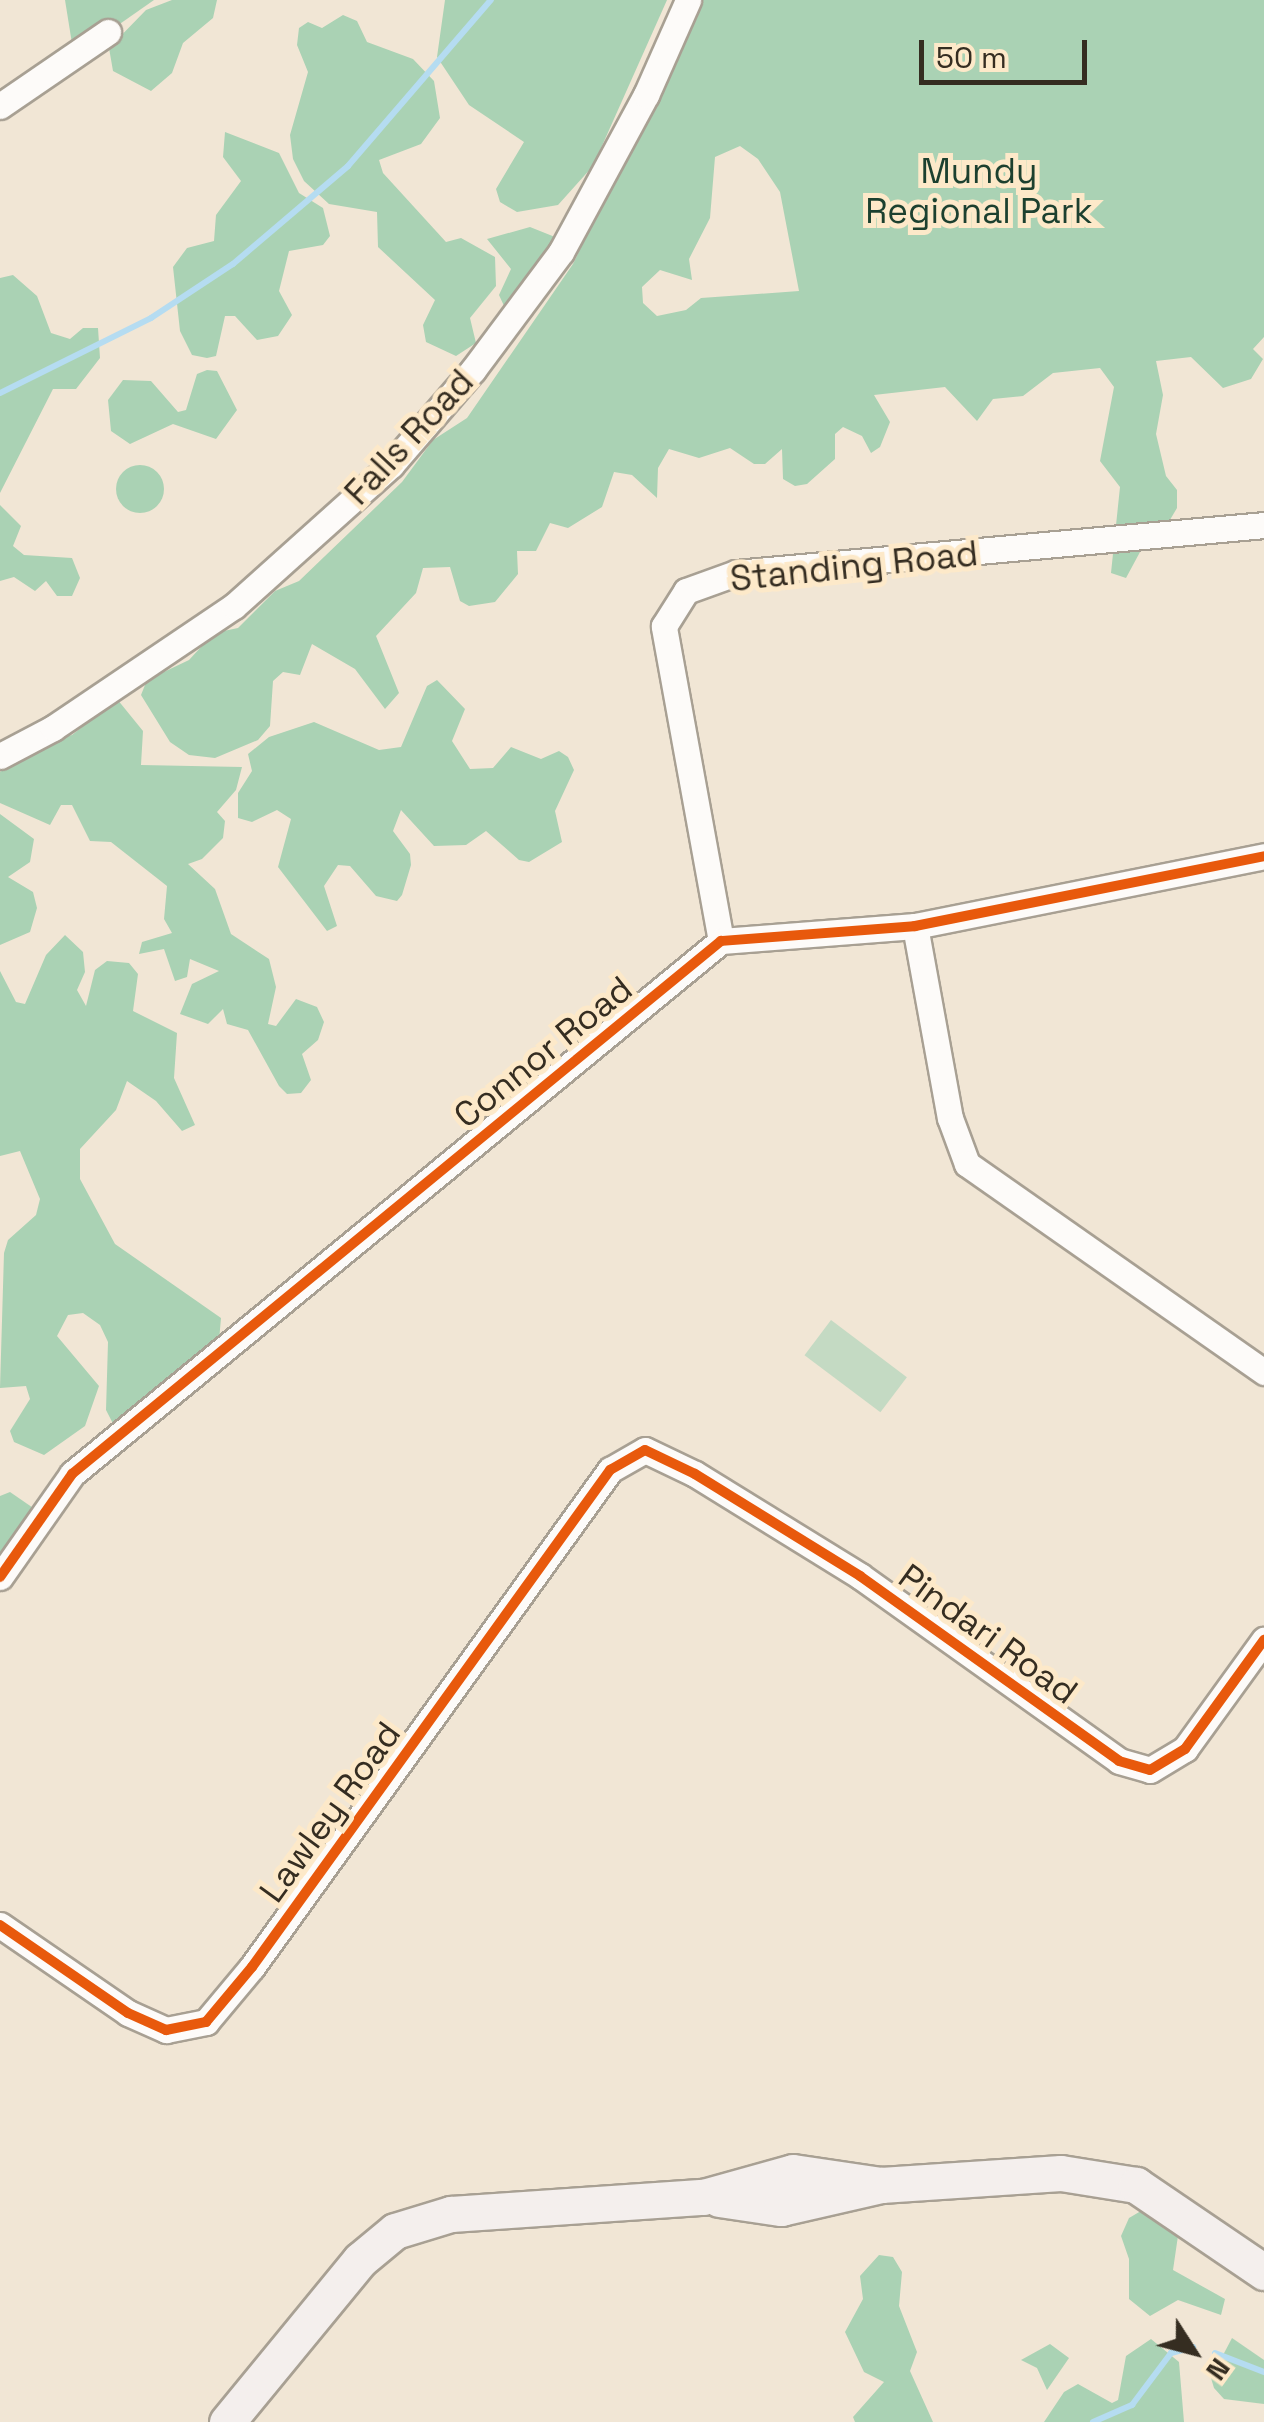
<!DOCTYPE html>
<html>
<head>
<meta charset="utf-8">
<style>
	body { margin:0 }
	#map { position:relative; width:1264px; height:2422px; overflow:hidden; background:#f1e6d5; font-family:"Space Grotesk",sans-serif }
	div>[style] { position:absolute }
	.green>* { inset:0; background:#c4dac3; transform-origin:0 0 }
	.forest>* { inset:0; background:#aad2b4 }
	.round { border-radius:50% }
	.stream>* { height:6px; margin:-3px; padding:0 3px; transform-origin:3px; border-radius:3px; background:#b5dcf1 }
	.roads { filter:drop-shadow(2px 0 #a8a093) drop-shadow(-2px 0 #a8a093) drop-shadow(0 2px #a8a093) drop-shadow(0 -2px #a8a093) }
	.street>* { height:25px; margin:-12.5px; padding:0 12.5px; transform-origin:12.5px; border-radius:12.5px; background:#fdfbf9 }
	.secondary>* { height:35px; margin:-17.5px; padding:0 17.5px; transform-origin:17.5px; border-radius:17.5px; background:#f4efed }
	.cycleway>* { height:10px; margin:-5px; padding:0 5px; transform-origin:5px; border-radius:5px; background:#e8590c }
	span { translate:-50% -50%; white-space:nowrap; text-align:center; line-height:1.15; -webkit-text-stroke:10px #fde9c9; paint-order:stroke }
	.park-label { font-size:35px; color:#1c402f }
	.street-label { font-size:35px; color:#352d21 }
	.north { position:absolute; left:1144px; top:2302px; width:100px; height:100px; -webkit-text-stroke:8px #fde9c9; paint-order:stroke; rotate:126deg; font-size:28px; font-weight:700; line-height:40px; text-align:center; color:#352d21 }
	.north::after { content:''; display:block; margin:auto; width:35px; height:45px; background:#352d21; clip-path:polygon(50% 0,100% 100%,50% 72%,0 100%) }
	.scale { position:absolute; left:919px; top:40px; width:168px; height:45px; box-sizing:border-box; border:5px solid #352d21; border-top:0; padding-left:12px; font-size:30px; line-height:35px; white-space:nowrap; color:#352d21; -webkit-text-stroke:8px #fde9c9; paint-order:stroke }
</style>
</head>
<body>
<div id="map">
	<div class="green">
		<div style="left:831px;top:1320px;width:95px;height:44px;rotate:37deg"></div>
	</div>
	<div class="forest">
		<div style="clip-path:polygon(65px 0,154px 0,74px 56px)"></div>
		<div style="clip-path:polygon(172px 0,217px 0,213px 18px,183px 43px,172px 73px,151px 91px,113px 71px,109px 48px,146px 10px)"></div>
		<div style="clip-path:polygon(445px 0,667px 0,593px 166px,558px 205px,517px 212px,500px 202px,496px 189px,524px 142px,469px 105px,437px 57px)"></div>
		<div style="clip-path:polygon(evenodd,694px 0,1264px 0,1264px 337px,1253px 349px,1263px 359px,1251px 379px,1223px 388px,1191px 357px,1156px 361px,1163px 395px,1156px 434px,1166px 476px,1177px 490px,1177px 508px,1158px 540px,1140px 552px,1126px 578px,1111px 573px,1120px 487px,1100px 461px,1114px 387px,1100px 368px,1053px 373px,1023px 396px,993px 399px,977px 421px,945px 387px,874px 395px,890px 422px,880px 447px,871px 453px,862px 436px,843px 427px,835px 434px,835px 459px,807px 484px,795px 486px,783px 479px,782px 449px,765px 464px,754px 464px,730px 448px,699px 458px,669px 449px,658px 468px,657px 498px,632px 475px,614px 472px,602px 507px,568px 528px,550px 523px,536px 551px,517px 551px,518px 574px,495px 602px,469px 606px,460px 601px,450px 567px,423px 568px,416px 593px,376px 636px,399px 693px,385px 709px,355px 669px,312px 644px,300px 675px,283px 672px,273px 681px,270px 726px,258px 740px,215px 758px,189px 755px,170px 742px,141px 695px,147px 680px,189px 660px,214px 633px,238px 628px,275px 591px,299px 581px,402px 482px,433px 440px,467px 418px,573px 264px,632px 140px,649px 121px,694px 0,740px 146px,758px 159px,780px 192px,799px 291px,701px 298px,686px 310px,657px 316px,643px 303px,642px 287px,660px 270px,692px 280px,689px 259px,710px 218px,715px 157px,740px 146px)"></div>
		<div style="clip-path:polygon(343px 15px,357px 21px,367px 42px,413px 59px,434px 81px,440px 118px,421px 144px,379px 160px,383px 173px,446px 242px,461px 238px,495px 257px,496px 286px,470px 318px,476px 343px,456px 356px,426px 342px,423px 325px,435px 300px,378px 247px,377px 212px,329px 204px,304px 181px,293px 159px,290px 135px,308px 72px,297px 45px,299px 28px,308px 22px,322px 28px)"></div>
		<div style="clip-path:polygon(225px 132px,279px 153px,299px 193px,323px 208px,330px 236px,323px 245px,289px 251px,279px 291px,292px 315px,278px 336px,257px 340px,235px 316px,225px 316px,216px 356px,207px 358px,192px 355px,180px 331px,173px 267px,187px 248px,214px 241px,216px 215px,241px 181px,223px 157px)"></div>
		<div style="clip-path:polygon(530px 227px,555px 237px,531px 281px,505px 308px,499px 295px,511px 269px,487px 239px)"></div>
		<div style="clip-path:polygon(13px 275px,37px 296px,51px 333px,70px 339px,83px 328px,98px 328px,100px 358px,76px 389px,53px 389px,0 493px,0 278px)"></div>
		<div style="clip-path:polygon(207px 370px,217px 371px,237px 410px,216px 439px,173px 424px,130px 444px,111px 431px,108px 400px,123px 380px,151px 381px,178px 412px,186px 410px,197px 374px)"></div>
		<div class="round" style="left:116px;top:465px;width:48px;height:48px"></div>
		<div style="clip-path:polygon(0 505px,21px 526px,13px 546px,24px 555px,72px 558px,80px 578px,72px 596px,57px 596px,46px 581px,35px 591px,14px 577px,0 581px)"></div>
		<div style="clip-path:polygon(437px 680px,465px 709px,452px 741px,470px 769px,493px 768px,511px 747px,541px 759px,559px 751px,568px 757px,574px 770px,555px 811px,562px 842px,529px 862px,519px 860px,486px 831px,466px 845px,434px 846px,401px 810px,393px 831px,410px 854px,411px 865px,402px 895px,397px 901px,376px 896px,350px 866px,338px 865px,324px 886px,337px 926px,327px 931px,278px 867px,291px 819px,277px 810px,252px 822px,238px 818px,238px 793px,252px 771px,248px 754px,269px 737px,314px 722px,379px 750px,401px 747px,427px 686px)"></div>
		<div style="clip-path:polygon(117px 699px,143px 731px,141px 765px,242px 767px,236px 790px,217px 812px,225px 821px,223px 838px,202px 859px,188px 864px,215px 889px,231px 934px,269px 959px,276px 987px,268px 1024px,276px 1026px,296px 999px,317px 1007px,324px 1022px,318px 1040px,302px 1054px,311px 1080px,301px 1093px,287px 1094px,279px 1086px,248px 1030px,227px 1024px,223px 1009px,208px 1024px,180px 1014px,192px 984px,219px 971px,190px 959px,187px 977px,175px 981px,164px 949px,139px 954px,142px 942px,172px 933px,164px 919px,167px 886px,111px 842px,90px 841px,72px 805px,61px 805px,50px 825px,0 803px,0 772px,31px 744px,72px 735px)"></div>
		<div style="clip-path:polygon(0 814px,34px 839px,30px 862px,8px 877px,33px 892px,37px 908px,30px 932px,0 945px)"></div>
		<div style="clip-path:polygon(65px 935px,83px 952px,85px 972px,77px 990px,86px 1006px,95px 970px,107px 961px,129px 963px,138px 974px,133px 1011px,177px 1033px,174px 1078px,195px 1125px,182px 1131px,156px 1101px,127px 1081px,116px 1110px,80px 1149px,80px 1179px,115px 1244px,221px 1318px,219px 1341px,125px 1447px,106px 1410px,108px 1342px,100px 1325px,83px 1313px,68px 1315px,57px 1336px,99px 1386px,85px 1426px,44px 1455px,14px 1442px,10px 1431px,30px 1399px,26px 1386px,0 1388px,4px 1253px,8px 1240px,36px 1215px,40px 1199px,20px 1151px,0 1156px,0 971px,16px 1002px,25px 1004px,46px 955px)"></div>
		<div style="clip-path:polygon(10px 1492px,55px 1523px,0 1561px,0 1496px)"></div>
		<div style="clip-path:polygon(1146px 2208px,1179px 2229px,1173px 2270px,1225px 2299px,1221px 2315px,1178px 2300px,1150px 2316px,1129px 2299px,1129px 2259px,1121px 2236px,1129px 2218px)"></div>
		<div style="clip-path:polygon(879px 2255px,893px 2257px,902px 2272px,899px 2306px,917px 2352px,910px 2371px,933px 2422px,855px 2422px,853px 2417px,884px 2382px,864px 2372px,845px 2332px,863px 2299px,860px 2276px)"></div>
		<div style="clip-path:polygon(1232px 2338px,1264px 2360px,1264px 2404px,1224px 2399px,1214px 2388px,1211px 2378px)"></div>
		<div style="clip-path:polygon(1151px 2339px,1179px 2362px,1184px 2422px,1044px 2422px,1064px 2392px,1078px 2384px,1112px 2403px,1118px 2400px,1126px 2356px)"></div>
		<div style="clip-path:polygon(1050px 2344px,1069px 2358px,1047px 2390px,1037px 2368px,1021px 2360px)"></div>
	</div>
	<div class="stream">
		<div style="left:0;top:393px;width:169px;rotate:-26.4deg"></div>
		<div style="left:151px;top:318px;width:98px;rotate:-33.4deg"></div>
		<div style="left:233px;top:264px;width:151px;rotate:-40.4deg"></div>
		<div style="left:348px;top:166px;width:219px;rotate:-49.3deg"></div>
		<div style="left:1215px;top:2353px;width:53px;rotate:21.2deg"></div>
		<div style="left:1093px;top:2422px;width:43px;rotate:-23.6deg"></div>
		<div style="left:1132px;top:2405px;width:65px;rotate:-53.1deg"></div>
		<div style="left:1171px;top:2353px;width:23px;rotate:-15deg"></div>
	</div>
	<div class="roads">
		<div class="street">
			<div style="left:0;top:106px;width:131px;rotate:-34.4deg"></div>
			<div style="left:0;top:756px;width:60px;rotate:-27.8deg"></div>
			<div style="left:53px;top:728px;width:218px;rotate:-34deg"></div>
			<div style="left:234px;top:606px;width:211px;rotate:-41.9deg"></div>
			<div style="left:391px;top:465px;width:125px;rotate:-49.2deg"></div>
			<div style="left:473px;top:370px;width:147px;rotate:-53.3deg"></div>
			<div style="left:561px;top:252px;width:179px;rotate:-61.6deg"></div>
			<div style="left:646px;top:95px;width:104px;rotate:-66.1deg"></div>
			<div style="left:915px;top:926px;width:195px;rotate:79.7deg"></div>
			<div style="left:950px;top:1118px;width:49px;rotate:69.7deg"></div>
			<div style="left:967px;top:1164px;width:363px;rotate:35deg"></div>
			<div style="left:721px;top:941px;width:320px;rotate:-100.3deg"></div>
			<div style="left:664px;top:626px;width:41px;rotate:-57.8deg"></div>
			<div style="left:686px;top:591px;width:53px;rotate:-19.8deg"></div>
			<div style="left:736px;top:573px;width:530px;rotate:-5.19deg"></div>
			<div style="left:0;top:1577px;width:126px;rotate:-55deg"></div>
			<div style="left:72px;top:1474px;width:840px;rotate:-39.4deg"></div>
			<div style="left:721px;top:941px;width:195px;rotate:-4.4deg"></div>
			<div style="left:915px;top:926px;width:356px;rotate:-11.3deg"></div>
			<div style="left:0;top:1925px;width:155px;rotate:34.5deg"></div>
			<div style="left:128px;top:2013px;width:42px;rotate:24.1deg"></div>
			<div style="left:166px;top:2030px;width:41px;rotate:-11.3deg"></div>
			<div style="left:206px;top:2022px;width:72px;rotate:-50.1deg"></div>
			<div style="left:252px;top:1967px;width:613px;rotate:-54.23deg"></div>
			<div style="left:610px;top:1470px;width:40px;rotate:-29.7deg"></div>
			<div style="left:645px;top:1450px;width:55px;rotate:25.6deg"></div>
			<div style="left:695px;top:1474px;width:194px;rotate:31.7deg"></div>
			<div style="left:860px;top:1576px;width:318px;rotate:35.5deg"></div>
			<div style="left:1119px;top:1761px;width:32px;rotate:16deg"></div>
			<div style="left:1150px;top:1770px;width:41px;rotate:-31deg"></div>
			<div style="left:1185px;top:1749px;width:135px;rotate:-54.1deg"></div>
		</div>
		<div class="secondary">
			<div style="left:719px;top:2199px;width:63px;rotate:8.3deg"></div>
			<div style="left:781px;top:2208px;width:103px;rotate:-13deg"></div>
			<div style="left:881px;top:2185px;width:180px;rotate:-3.8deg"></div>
			<div style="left:1061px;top:2173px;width:76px;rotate:9.1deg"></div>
			<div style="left:1136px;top:2185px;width:155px;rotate:34.2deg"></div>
			<div style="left:227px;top:2422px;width:210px;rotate:-50.6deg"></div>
			<div style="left:360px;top:2260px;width:45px;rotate:-39.6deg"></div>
			<div style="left:395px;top:2231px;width:59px;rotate:-16.9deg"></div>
			<div style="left:451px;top:2214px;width:253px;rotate:-3.9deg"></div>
			<div style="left:703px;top:2197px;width:93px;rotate:-15.5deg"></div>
			<div style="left:793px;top:2172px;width:89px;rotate:8.4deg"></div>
		</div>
	</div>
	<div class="cycleway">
		<div style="left:0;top:1577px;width:126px;rotate:-55deg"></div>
		<div style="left:72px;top:1474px;width:840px;rotate:-39.4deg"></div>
		<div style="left:721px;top:941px;width:195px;rotate:-4.4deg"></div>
		<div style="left:915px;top:926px;width:356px;rotate:-11.3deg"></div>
		<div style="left:0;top:1925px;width:155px;rotate:34.5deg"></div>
		<div style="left:128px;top:2013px;width:42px;rotate:24.1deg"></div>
		<div style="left:166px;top:2030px;width:41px;rotate:-11.3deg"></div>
		<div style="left:206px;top:2022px;width:72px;rotate:-50.1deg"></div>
		<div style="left:252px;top:1967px;width:613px;rotate:-54.23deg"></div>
		<div style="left:610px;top:1470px;width:40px;rotate:-29.7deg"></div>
		<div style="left:645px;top:1450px;width:55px;rotate:25.6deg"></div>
		<div style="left:695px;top:1474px;width:194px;rotate:31.7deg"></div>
		<div style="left:860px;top:1576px;width:318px;rotate:35.5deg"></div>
		<div style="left:1119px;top:1761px;width:32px;rotate:16deg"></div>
		<div style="left:1150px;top:1770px;width:41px;rotate:-31deg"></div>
		<div style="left:1185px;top:1749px;width:135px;rotate:-54.1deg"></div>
	</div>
	<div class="park-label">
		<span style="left:979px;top:191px">Mundy<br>Regional Park</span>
	</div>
	<div class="street-label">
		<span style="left:409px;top:437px;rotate:-47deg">Falls Road</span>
		<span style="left:854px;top:566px;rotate:-6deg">Standing Road</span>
		<span style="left:543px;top:1052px;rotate:-39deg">Connor Road</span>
		<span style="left:988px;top:1634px;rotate:36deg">Pindari Road</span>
		<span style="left:330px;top:1812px;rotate:-54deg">Lawley Road</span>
	</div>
	<div class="north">N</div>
	<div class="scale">50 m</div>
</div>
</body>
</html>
